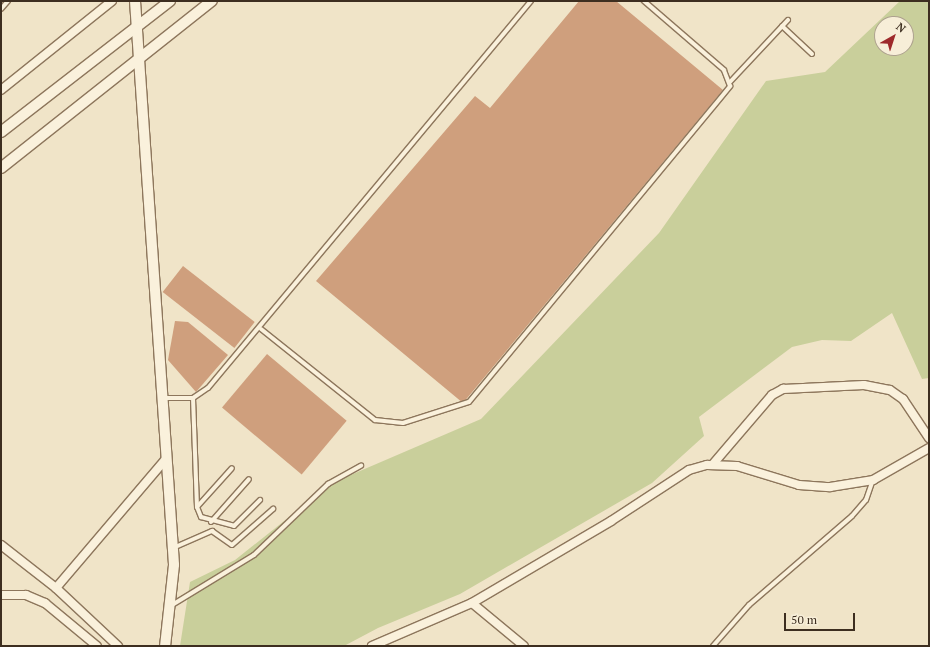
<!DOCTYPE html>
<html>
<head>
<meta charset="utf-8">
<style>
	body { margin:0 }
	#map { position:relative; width:930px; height:647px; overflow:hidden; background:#f0e4c8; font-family:"PT Serif",serif }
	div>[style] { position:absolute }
	.green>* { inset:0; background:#c9cf9b }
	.building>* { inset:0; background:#cf9f7d; transform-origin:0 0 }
	.roads { filter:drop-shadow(1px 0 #8d765c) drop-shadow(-1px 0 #8d765c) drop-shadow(0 1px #8d765c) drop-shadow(0 -1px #8d765c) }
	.service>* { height:4px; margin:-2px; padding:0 2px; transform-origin:2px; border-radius:2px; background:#faf1dc }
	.minor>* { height:8px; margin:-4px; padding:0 4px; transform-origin:4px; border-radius:4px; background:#faf1dc }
	.tertiary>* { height:10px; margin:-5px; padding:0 5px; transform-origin:5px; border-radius:5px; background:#faf1dc }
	span { translate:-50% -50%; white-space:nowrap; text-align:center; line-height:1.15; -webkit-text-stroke:4px #f7eed8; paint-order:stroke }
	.frame { position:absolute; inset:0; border:2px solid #3d2e20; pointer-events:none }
	.north { position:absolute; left:874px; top:16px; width:40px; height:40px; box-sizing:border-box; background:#f7eed8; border:1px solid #ada18e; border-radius:50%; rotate:39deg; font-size:11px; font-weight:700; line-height:16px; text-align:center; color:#3d2e20 }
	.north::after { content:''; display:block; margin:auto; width:14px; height:18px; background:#9e2a2b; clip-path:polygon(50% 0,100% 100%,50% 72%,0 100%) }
	.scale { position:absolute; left:784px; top:613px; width:71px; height:18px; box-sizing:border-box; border:2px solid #3d2e20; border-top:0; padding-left:5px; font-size:12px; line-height:14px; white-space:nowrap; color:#3d2e20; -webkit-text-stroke:3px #f7eed8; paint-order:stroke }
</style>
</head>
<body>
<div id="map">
	<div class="green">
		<div style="clip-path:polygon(evenodd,900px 1px,929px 1px,929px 378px,922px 379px,892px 313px,851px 341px,822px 340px,792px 347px,699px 417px,704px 436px,652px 483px,460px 594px,378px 628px,344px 646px,180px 646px,190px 582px,235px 560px,332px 483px,481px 419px,659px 233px,766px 81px,825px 72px,900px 1px,882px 24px,906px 24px,906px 48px,882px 48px,882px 24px)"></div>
	</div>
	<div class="building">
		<div style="clip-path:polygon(579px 1px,616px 1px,723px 90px,463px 403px,316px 281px,475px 96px,490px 108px)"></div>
		<div style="left:183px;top:266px;width:91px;height:33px;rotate:38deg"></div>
		<div style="clip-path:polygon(175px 321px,188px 322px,228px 355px,196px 392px,168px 360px)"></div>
		<div style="left:267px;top:354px;width:104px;height:70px;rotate:40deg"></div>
	</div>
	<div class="roads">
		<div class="service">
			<div style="left:1px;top:9px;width:11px;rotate:-49deg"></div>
			<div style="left:782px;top:26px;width:41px;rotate:43deg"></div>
			<div style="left:730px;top:82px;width:85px;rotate:-46.9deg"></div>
			<div style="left:261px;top:329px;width:146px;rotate:38.6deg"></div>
			<div style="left:375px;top:420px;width:28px;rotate:6deg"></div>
			<div style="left:403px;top:423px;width:69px;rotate:-17.7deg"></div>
			<div style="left:469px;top:402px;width:410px;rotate:-50.4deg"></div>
			<div style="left:730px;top:86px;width:17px;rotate:-111deg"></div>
			<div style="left:724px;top:70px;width:106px;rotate:-139.2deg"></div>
			<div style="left:164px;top:398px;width:29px"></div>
			<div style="left:193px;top:398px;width:18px;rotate:-34deg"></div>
			<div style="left:208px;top:388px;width:504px;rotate:-50.15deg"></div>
			<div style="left:193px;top:398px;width:109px;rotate:87.9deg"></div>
			<div style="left:197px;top:507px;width:11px;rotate:68deg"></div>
			<div style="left:201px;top:517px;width:34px;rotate:15deg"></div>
			<div style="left:234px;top:526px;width:37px;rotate:-45deg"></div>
			<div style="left:197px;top:507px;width:52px;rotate:-48.1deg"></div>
			<div style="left:211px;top:522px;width:57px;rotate:-48.5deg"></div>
			<div style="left:173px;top:548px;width:43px;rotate:-23.6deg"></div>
			<div style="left:212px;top:531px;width:24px;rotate:35deg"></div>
			<div style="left:232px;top:545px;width:55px;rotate:-41.3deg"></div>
			<div style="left:172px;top:605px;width:96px;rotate:-31.4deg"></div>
			<div style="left:254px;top:555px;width:103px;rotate:-43.8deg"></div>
			<div style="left:328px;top:484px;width:38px;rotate:-29deg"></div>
			<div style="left:713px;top:646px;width:55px;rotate:-48.7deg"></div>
			<div style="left:749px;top:605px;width:136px;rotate:-40.8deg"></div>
			<div style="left:852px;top:516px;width:21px;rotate:-49deg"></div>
			<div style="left:866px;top:500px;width:21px;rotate:-71deg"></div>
		</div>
		<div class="minor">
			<div style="left:1px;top:90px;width:142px;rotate:-38.7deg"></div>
			<div style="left:713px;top:464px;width:91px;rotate:-49.5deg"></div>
			<div style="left:772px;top:395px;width:13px;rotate:-29deg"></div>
			<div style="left:783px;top:389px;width:81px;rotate:-2.8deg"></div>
			<div style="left:864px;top:385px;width:26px;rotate:11deg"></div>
			<div style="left:890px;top:390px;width:16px;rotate:35deg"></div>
			<div style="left:903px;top:399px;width:47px;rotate:56.3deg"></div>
			<div style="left:1px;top:545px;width:70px;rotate:38deg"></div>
			<div style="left:56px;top:588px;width:85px;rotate:43.1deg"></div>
			<div style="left:56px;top:588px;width:168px;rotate:-49.6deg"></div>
			<div style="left:1px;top:595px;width:25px"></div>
			<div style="left:26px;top:595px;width:21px;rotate:23deg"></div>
			<div style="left:45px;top:603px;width:67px;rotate:39.6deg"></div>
			<div style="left:472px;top:603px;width:67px;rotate:39.6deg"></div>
			<div style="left:372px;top:646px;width:109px;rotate:-23.3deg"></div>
			<div style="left:472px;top:603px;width:161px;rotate:-30.5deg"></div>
			<div style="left:611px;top:521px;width:93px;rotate:-33.2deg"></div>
			<div style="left:689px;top:470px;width:19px;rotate:-16deg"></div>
			<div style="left:707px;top:465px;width:30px;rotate:2deg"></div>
			<div style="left:737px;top:466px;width:65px;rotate:17deg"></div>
			<div style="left:799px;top:485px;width:31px;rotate:4deg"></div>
			<div style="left:830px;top:487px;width:44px;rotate:-9.2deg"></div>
			<div style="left:873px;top:480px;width:64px;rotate:-29.7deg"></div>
		</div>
		<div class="tertiary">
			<div style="left:135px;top:1px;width:565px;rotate:86.04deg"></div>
			<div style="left:174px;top:565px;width:81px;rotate:96.3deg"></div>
			<div style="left:1px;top:132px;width:214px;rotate:-37.8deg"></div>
			<div style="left:1px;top:168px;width:269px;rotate:-38.4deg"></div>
		</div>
	</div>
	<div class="frame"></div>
	<div class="north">N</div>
	<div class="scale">50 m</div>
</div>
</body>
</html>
